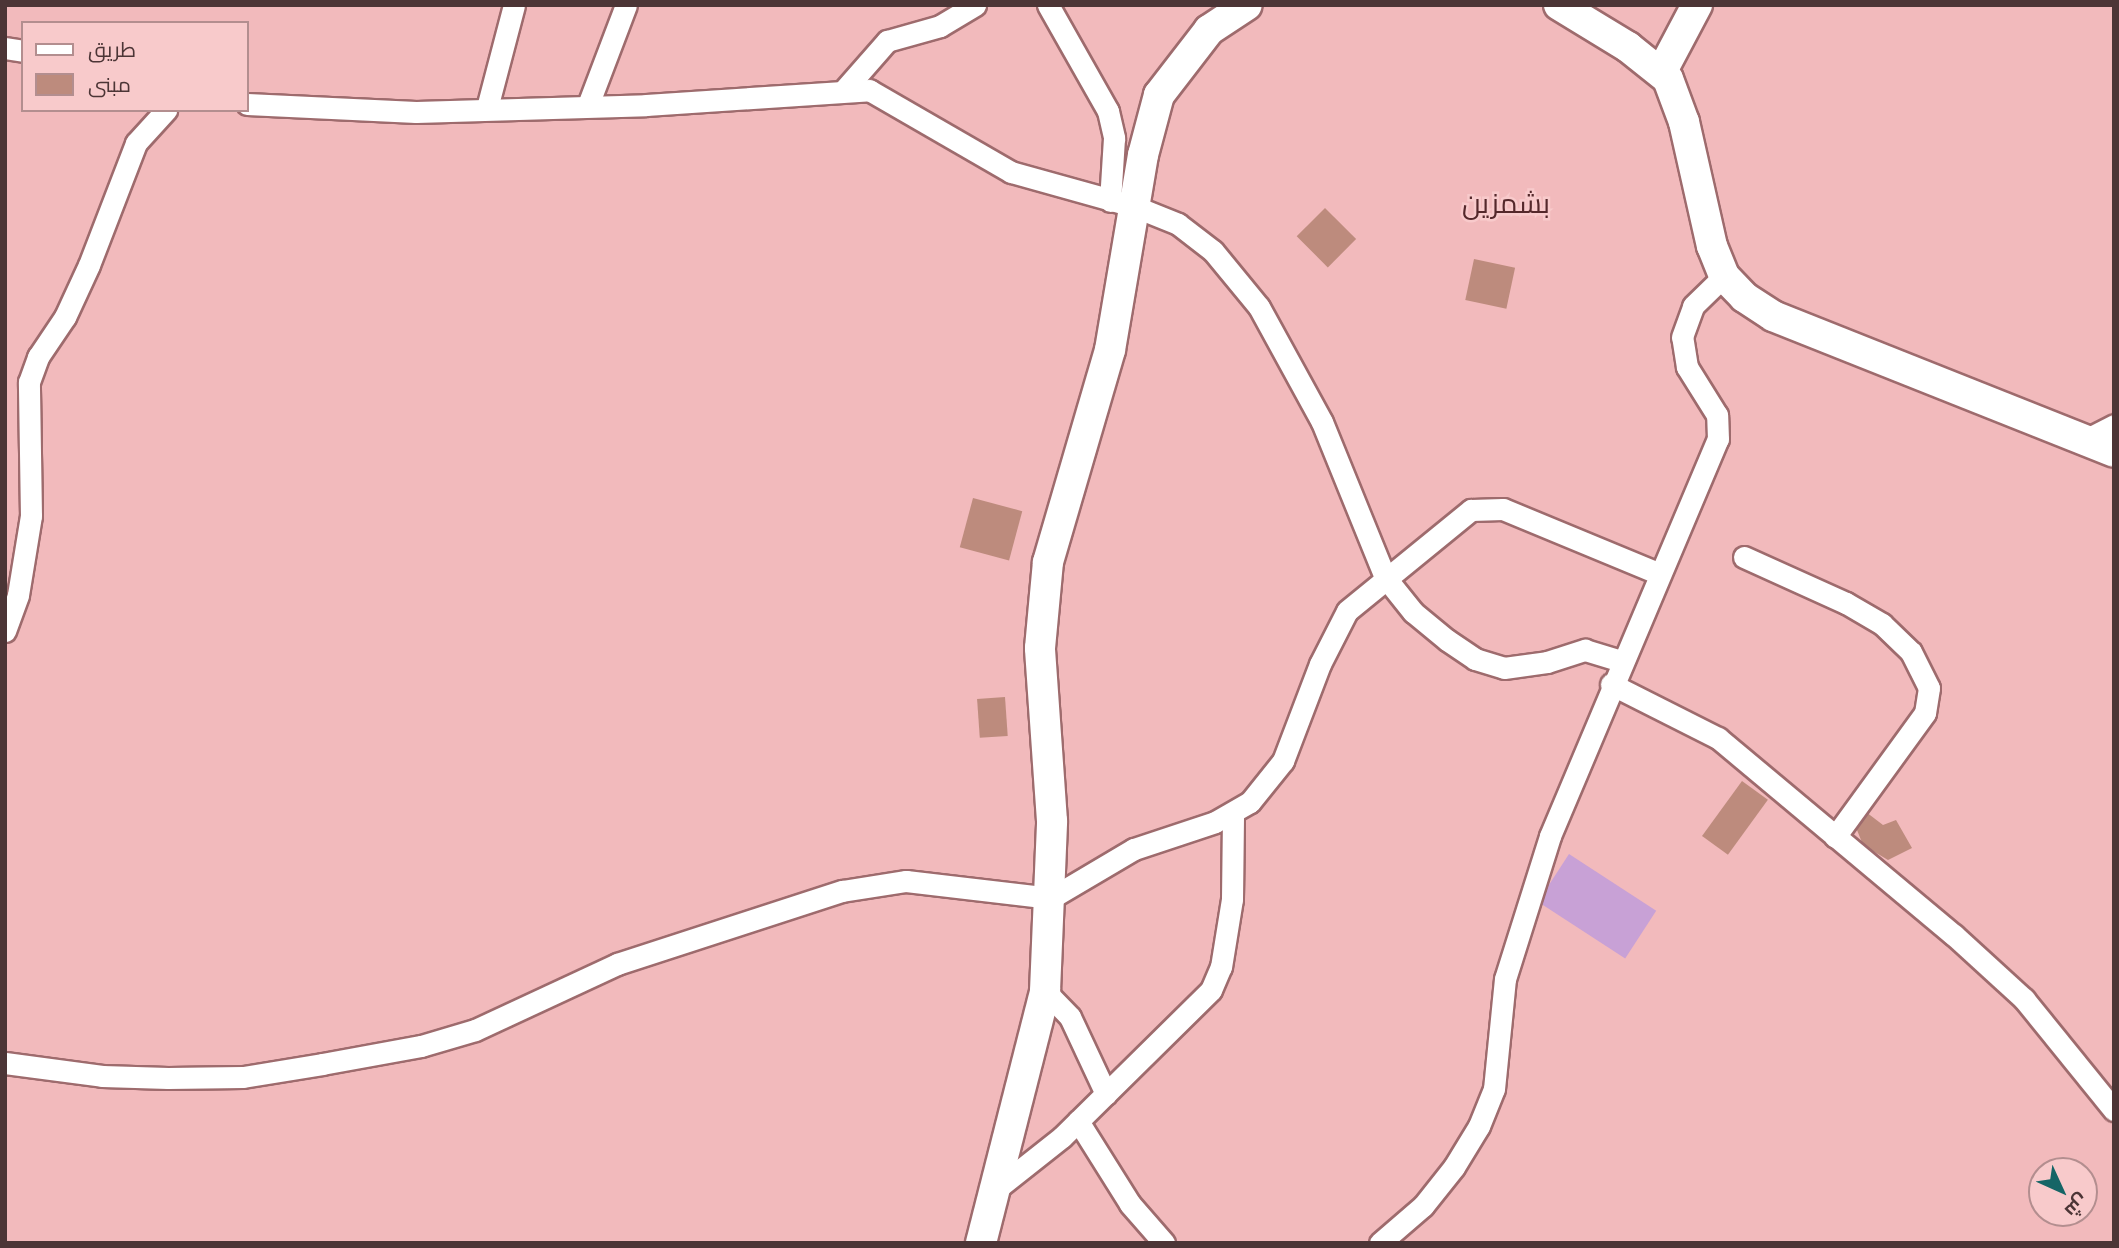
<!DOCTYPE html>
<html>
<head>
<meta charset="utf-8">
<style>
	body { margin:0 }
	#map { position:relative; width:2119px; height:1248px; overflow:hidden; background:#f2babc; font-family:"Times New Roman",Cairo,serif }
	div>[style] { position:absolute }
	.green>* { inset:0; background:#c8a1d6; transform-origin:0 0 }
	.building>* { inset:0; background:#bd8b7d; transform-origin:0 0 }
	.roads { filter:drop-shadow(2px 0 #9e6b6d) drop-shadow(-2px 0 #9e6b6d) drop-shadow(0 2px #9e6b6d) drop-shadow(0 -2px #9e6b6d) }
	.minor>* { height:21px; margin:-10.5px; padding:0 10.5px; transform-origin:10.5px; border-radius:10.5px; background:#fff }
	.secondary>* { height:30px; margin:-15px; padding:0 15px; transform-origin:15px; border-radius:15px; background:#fff }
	span { translate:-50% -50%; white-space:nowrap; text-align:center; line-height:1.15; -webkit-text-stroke:5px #f8cacb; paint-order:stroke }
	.quarter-label { font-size:28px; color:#54282b }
	.frame { position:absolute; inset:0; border:7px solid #4c3536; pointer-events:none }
	.legend { position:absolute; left:21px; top:21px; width:228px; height:91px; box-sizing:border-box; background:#f8cacb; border:2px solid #b38e8f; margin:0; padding:9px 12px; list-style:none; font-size:21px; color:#4c3536 }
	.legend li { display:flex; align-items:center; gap:14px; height:35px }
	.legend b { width:35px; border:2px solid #b38e8f }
	.north { position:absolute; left:2028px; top:1157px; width:70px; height:70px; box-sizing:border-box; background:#f8cacb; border:2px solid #b38e8f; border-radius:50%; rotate:135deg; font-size:19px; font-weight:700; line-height:28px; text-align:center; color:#4c3536 }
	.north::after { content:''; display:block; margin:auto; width:24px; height:32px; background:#166566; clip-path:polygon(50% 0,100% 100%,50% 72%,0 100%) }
</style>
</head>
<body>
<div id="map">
	<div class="green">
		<div style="left:1569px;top:854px;width:104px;height:57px;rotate:33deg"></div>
	</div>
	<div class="building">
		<div style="left:1325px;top:208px;width:44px;height:40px;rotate:45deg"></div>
		<div style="left:1474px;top:259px;width:42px;height:42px;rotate:12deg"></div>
		<div style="left:973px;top:498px;width:51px;height:51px;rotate:15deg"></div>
		<div style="left:1005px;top:697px;width:39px;height:28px;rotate:86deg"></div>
		<div style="left:1742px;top:781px;width:32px;height:68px;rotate:36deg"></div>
		<div style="clip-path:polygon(1866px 812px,1883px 825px,1896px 820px,1912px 848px,1888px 860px,1863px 845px,1855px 825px)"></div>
	</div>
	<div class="roads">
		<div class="minor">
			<div style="left:1048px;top:5px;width:122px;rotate:60.5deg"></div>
			<div style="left:1108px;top:111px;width:28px;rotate:77deg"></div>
			<div style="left:1114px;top:138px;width:63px;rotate:93.6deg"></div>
			<div style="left:5px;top:48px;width:18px;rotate:9deg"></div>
			<div style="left:845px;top:89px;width:64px;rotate:-48.8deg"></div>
			<div style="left:887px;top:41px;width:55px;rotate:-15.8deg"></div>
			<div style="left:940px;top:26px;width:41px;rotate:-31deg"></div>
			<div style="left:247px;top:104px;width:169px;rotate:2.7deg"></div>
			<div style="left:416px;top:112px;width:230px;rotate:-1.7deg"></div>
			<div style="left:646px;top:105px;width:224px;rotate:-3.8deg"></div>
			<div style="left:869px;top:90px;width:164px;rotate:30deg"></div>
			<div style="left:1011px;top:172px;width:130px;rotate:15.6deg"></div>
			<div style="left:1136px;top:207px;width:45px;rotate:22deg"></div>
			<div style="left:1178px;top:224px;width:44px;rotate:37.6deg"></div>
			<div style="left:1213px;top:251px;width:72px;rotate:50.6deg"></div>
			<div style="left:1259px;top:307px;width:131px;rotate:61.3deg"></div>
			<div style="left:1322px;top:422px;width:167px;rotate:67.9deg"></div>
			<div style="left:1385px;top:577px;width:45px;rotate:51.3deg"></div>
			<div style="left:1413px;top:612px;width:44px;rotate:39.5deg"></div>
			<div style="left:1447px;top:640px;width:34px;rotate:34deg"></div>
			<div style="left:1475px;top:659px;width:30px;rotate:17deg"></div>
			<div style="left:1504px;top:668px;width:43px;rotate:-7.9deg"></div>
			<div style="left:1547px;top:662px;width:40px;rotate:-18deg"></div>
			<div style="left:1585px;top:650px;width:37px;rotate:17deg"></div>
			<div style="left:588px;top:105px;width:107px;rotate:-69.2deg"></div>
			<div style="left:487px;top:108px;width:106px;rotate:-75.3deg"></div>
			<div style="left:2083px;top:441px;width:35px;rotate:-27deg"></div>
			<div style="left:1744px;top:557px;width:112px;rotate:24.3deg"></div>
			<div style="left:1846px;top:603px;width:42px;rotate:30.3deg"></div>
			<div style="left:1882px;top:624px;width:40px;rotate:44deg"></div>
			<div style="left:1911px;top:652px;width:40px;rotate:63.4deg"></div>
			<div style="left:1929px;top:688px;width:25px;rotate:99deg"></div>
			<div style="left:1925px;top:713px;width:153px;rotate:126deg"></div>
			<div style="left:5px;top:631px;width:38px;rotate:-70deg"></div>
			<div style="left:18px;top:595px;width:80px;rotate:-80.7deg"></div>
			<div style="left:31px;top:516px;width:134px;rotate:-90.9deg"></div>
			<div style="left:29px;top:382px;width:27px;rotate:-70deg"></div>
			<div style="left:38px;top:357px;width:48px;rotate:-56deg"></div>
			<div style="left:65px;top:317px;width:57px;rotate:-65.2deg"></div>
			<div style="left:89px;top:265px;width:131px;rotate:-68.9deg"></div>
			<div style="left:136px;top:143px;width:45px;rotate:-47.7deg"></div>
			<div style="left:1611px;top:684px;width:120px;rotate:26.8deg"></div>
			<div style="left:1718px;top:738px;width:307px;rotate:39.9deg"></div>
			<div style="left:1954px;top:935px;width:95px;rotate:42.4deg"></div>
			<div style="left:2024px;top:999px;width:143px;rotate:51deg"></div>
			<div style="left:1045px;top:991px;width:36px;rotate:46deg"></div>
			<div style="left:1070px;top:1017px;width:85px;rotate:64.9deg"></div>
			<div style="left:5px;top:1063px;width:98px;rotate:7.6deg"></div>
			<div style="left:102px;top:1076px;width:66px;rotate:1.7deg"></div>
			<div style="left:168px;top:1078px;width:75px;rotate:-0.8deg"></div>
			<div style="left:243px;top:1077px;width:80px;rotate:-9.3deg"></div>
			<div style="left:322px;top:1064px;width:101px;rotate:-10.3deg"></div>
			<div style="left:421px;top:1046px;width:56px;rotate:-16.5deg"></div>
			<div style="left:475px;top:1030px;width:157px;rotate:-24.9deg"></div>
			<div style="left:617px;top:964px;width:237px;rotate:-18deg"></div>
			<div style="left:842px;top:891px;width:65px;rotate:-8.9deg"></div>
			<div style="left:906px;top:881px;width:146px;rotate:6.7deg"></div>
			<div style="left:1051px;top:898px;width:96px;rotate:-30.6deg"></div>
			<div style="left:1134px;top:849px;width:85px;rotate:-18.4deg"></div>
			<div style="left:1215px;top:822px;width:40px;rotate:-29.7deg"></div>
			<div style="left:1250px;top:802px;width:53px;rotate:-51.2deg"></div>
			<div style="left:1283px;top:761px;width:104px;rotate:-69.1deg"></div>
			<div style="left:1320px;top:664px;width:59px;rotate:-63deg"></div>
			<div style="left:1347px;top:611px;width:160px;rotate:-39.2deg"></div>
			<div style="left:1471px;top:510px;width:32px;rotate:-2deg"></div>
			<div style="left:1503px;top:509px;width:170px;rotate:22.5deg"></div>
			<div style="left:1078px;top:1121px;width:98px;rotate:57.9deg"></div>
			<div style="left:1130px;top:1204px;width:52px;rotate:48.9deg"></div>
			<div style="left:995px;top:1190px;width:85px;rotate:-38.3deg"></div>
			<div style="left:1062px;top:1137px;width:209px;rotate:-44.6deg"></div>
			<div style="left:1211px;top:990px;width:25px;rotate:-67deg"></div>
			<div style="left:1221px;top:967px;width:69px;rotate:-80.8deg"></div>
			<div style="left:1232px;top:899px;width:86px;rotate:-89.3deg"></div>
			<div style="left:1380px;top:1243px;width:57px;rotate:-40.7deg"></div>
			<div style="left:1423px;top:1206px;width:50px;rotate:-51.5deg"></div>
			<div style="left:1454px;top:1167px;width:48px;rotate:-58.6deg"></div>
			<div style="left:1479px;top:1126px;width:40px;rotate:-68deg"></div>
			<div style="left:1494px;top:1089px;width:111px;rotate:-84.3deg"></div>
			<div style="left:1505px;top:979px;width:150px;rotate:-72.5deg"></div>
			<div style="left:1550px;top:836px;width:431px;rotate:-67.1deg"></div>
			<div style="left:1718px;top:439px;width:24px;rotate:-92deg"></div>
			<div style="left:1717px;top:415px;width:57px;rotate:-122deg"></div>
			<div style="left:1687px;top:367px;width:30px;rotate:-99deg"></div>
			<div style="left:1682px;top:337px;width:33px;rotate:-70deg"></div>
			<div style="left:1693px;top:306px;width:43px;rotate:-44.1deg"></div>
		</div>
		<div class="secondary">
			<div style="left:1559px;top:5px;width:81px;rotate:31.3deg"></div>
			<div style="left:1628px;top:47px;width:51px;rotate:38.7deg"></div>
			<div style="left:1668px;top:79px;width:46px;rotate:69.6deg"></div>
			<div style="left:1684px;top:122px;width:127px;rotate:77.3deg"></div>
			<div style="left:1712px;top:246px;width:32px;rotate:68deg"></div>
			<div style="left:1724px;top:276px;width:29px;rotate:46deg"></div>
			<div style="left:1744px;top:297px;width:35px;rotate:33deg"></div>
			<div style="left:1773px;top:316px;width:367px;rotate:21.7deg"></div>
			<div style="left:1662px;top:71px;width:75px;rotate:-62.1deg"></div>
			<div style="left:981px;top:1243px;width:260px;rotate:-75.7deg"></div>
			<div style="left:1045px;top:991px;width:170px;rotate:-87.6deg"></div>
			<div style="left:1052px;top:821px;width:173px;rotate:-94deg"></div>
			<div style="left:1040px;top:648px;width:86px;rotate:-84.7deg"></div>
			<div style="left:1048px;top:562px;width:221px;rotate:-73.7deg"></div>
			<div style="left:1110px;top:350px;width:198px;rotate:-80.4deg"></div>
			<div style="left:1143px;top:155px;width:62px;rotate:-75.1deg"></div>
			<div style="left:1159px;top:95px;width:82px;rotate:-52.4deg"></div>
			<div style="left:1209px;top:30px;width:45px;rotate:-33.3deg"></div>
		</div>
	</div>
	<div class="quarter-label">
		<span style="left:1506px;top:204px">بشمزين</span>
	</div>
	<div class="frame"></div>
	<ul class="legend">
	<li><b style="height:9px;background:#fff"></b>طريق</li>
	<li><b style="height:19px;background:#bd8b7d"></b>مبنى</li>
	</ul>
	<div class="north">ش</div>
</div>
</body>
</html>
